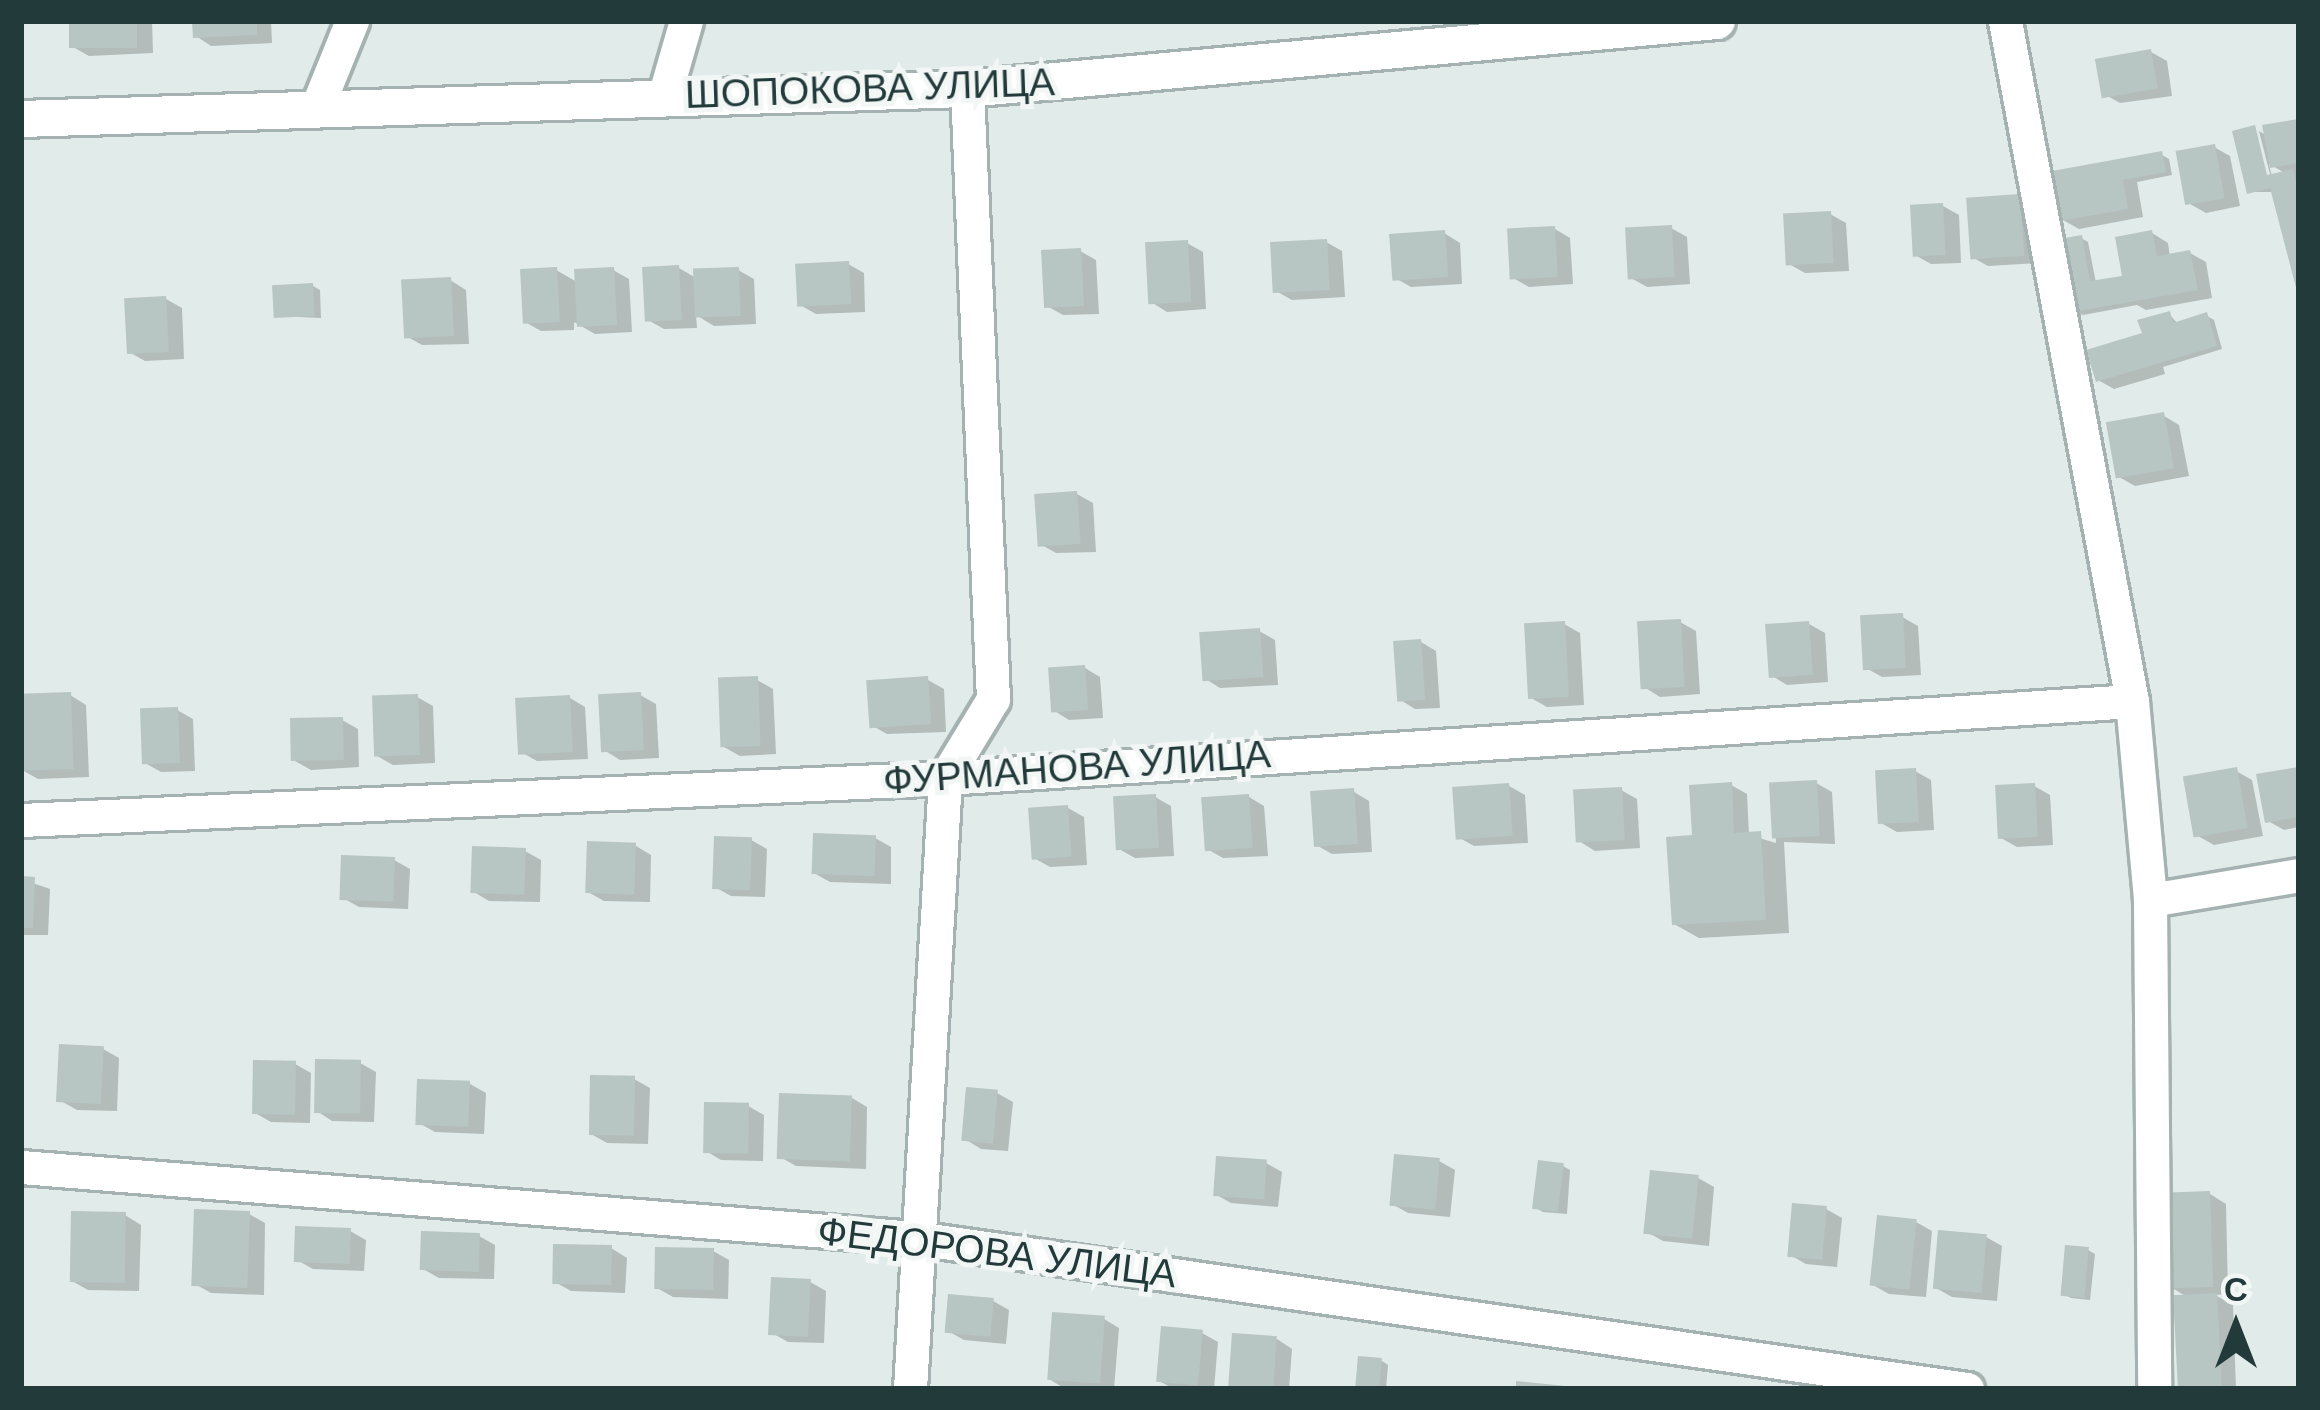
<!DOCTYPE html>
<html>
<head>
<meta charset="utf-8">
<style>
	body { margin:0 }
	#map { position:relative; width:2320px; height:1410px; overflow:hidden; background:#e1ebe9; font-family:"DM Sans",sans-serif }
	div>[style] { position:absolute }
	.shadow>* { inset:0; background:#0003 }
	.building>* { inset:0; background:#b7c5c3; transform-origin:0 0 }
	.roads { filter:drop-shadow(3px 0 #a4b2b1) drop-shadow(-3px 0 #a4b2b1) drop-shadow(0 3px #a4b2b1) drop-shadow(0 -3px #a4b2b1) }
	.street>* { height:33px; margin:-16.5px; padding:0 16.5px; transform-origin:16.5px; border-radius:16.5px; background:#fff }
	.secondary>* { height:36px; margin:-18px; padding:0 18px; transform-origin:18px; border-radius:18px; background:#fff }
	span { translate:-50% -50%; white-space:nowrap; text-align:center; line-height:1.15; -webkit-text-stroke:10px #f2f7f6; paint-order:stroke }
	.street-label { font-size:39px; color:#233a3a }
	.frame { position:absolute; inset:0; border:24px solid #233a3a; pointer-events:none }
	.north { position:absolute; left:2176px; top:1266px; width:120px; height:120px; -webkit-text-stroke:9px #f2f7f6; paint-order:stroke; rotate:0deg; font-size:33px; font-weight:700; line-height:48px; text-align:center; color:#233a3a }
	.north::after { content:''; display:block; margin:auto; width:42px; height:54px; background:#233a3a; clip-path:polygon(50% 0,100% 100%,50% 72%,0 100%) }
</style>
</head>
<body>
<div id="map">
	<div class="shadow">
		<div style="clip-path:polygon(72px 21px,152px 21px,153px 53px,89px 56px,73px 47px)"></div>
		<div style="clip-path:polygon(195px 21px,271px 21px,272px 43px,211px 46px,196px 36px)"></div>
		<div style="clip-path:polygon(2151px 52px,2167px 61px,2172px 96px,2120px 103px,2104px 94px)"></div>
		<div style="clip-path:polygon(evenodd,2299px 122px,2296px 174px,2299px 293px,2274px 192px,2249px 192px,2271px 178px,2259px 131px,2267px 136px,2299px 122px,2269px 164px,2285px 173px,2272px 177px,2269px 164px)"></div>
		<div style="clip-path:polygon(2214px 147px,2230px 156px,2240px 206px,2206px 213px,2190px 204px)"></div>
		<div style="clip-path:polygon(2162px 155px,2169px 159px,2172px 175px,2137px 182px,2143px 217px,2079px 229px,2063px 220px,2055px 174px)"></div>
		<div style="clip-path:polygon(2019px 197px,2035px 206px,2039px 263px,1988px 266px,1972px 257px)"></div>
		<div style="clip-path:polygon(1943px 206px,1959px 215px,1961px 263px,1931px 264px,1915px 255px)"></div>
		<div style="clip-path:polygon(1830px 214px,1846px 223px,1849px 271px,1805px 273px,1789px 264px)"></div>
		<div style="clip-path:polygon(1671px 228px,1687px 237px,1690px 284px,1647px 287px,1631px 278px)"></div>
		<div style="clip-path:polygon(1555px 229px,1570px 238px,1573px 284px,1529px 287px,1513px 278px)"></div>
		<div style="clip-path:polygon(1444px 233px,1460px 243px,1462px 284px,1411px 287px,1395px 278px)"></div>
		<div style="clip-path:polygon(2152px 233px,2168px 243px,2170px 257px,2190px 253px,2206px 262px,2212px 298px,2146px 310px,2137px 305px,2083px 315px,2075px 311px,2081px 238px,2088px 242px,2096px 283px,2122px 279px)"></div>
		<div style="clip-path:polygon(1326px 242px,1342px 251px,1345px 297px,1292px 300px,1276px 291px)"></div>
		<div style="clip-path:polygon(1187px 243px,1203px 252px,1206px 309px,1167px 312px,1151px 302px)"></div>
		<div style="clip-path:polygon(1080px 251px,1096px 260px,1099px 314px,1063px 315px,1047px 306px)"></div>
		<div style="clip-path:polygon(848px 264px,864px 273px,865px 312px,816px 314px,800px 305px)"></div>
		<div style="clip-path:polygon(679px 268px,696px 278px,738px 270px,754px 279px,756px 324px,714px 326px,696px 315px,697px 328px,664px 329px,648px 320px)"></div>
		<div style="clip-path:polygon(556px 270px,577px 282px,613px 270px,629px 279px,632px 332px,595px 334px,574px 322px,574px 330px,541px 331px,525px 322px)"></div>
		<div style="clip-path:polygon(450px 280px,466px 290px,469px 344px,422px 345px,406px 336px)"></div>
		<div style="clip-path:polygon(313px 286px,320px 290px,321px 318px,276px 316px)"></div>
		<div style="clip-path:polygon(166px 299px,182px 308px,184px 359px,145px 361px,129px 352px)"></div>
		<div style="clip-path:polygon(2169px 314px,2178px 324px,2207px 316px,2214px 320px,2222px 349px,2163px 367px,2165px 374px,2114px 389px,2098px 380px)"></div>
		<div style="clip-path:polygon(2164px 416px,2179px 425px,2189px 476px,2135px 486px,2119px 477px)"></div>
		<div style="clip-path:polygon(1077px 494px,1093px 503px,1096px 552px,1056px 553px,1040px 544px)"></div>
		<div style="clip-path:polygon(1902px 617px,1918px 626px,1921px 675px,1882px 677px,1866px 668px)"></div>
		<div style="clip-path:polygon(1680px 622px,1696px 631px,1700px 694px,1660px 697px,1644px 687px)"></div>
		<div style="clip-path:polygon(1564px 624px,1580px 633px,1584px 705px,1547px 707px,1531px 698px)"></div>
		<div style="clip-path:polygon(1809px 624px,1825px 633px,1828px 682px,1787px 685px,1771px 675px)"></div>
		<div style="clip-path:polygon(1259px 631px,1275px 640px,1278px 685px,1220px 688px,1204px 678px)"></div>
		<div style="clip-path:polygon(1421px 642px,1436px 651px,1440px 708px,1415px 709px,1399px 699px)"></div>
		<div style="clip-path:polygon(1085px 668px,1100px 677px,1103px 718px,1069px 720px,1053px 710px)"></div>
		<div style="clip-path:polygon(757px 680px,773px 689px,776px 754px,740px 756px,724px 747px)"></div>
		<div style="clip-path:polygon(928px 680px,944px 689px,946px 732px,887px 734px,871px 725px)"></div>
		<div style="clip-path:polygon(70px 695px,86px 705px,89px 777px,38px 779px,22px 770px,21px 698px)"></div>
		<div style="clip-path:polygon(640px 695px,656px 704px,659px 758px,620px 760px,604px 750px)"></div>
		<div style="clip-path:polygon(417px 697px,433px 706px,435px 763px,393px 765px,377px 756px)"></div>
		<div style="clip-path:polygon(570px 698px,585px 707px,588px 759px,537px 761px,521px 752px)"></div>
		<div style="clip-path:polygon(177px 710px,193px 719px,195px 771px,161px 772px,145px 763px)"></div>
		<div style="clip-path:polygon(342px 720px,358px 729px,359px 767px,311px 770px,295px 761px)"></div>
		<div style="clip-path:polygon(2299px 770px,2299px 827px,2284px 830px,2268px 821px)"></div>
		<div style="clip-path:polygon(1915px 771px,1931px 780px,1934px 830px,1897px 832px,1881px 823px)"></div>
		<div style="clip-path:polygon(2236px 771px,2252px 780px,2263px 836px,2214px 845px,2198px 836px)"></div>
		<div style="clip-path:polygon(1816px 783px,1832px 792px,1835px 844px,1784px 842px,1789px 933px,1699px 938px,1674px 924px,1703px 838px,1731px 785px,1747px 794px,1749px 835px,1776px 843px,1773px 786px)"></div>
		<div style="clip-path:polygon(1509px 786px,1525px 795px,1528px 843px,1474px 846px,1458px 837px)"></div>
		<div style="clip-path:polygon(2034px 786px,2050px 795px,2053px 845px,2017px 847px,2001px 838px)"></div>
		<div style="clip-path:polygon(1621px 790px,1637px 799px,1640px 848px,1595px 851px,1579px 841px)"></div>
		<div style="clip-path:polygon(1354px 792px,1369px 801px,1372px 852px,1332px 854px,1316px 845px)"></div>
		<div style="clip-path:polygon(1155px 797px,1171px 806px,1174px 856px,1135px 858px,1119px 849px)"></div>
		<div style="clip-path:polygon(1249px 797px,1264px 806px,1268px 856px,1223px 858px,1207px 849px)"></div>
		<div style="clip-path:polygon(1068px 808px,1084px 817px,1087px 865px,1050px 867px,1034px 858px)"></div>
		<div style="clip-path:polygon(875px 838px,891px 847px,891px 884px,830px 882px,814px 873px)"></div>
		<div style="clip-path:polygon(751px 840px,767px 849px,765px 897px,731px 896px,715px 887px)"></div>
		<div style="clip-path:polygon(636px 846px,651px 855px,650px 902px,604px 901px,588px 892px)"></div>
		<div style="clip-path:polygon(525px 851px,541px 860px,540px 902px,489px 901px,474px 892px)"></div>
		<div style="clip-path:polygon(394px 860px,410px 869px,408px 909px,359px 907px,343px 898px)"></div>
		<div style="clip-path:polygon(21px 879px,50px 889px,48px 935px,21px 935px)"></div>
		<div style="clip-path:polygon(103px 1049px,119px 1058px,117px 1111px,77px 1110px,61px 1101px)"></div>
		<div style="clip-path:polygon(360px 1063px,376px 1072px,374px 1122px,332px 1121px,317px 1111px)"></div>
		<div style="clip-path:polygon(295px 1064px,311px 1073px,310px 1123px,271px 1122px,255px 1113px)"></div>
		<div style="clip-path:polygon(634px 1079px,650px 1088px,648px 1144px,607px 1143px,591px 1134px)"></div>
		<div style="clip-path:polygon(470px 1084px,486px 1093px,484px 1134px,435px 1132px,419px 1123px)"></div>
		<div style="clip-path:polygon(997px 1093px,1013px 1102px,1008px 1151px,981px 1149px,965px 1139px)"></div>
		<div style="clip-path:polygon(852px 1098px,867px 1107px,866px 1169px,796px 1166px,780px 1157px)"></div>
		<div style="clip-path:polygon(748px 1106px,764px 1115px,763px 1161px,721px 1160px,706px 1151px)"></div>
		<div style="clip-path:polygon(1439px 1161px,1455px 1170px,1450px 1217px,1408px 1213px,1392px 1204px)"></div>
		<div style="clip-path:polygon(1266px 1163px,1282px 1172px,1278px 1207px,1231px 1203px,1215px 1194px)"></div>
		<div style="clip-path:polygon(1563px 1166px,1570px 1170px,1567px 1214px,1543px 1212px,1536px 1208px)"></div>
		<div style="clip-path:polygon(1698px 1178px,1714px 1187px,1709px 1246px,1663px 1241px,1647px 1232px)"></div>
		<div style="clip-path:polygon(2210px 1194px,2226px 1204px,2228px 1294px,2215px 1295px,2233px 1305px,2236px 1389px,2180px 1389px,2187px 1297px,2169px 1286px)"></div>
		<div style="clip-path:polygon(1826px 1209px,1842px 1218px,1837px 1267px,1806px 1264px,1790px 1255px)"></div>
		<div style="clip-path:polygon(249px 1214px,265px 1223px,264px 1295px,211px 1293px,195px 1284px)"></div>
		<div style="clip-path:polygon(125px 1215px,141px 1225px,139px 1291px,88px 1290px,72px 1281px)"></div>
		<div style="clip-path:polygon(21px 1219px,23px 1220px,22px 1264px,21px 1264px)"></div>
		<div style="clip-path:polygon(1916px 1222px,1932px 1231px,1926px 1297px,1889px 1294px,1873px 1285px)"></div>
		<div style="clip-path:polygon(350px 1231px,366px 1240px,364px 1271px,313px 1269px,297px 1260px)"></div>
		<div style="clip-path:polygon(479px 1236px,495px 1245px,494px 1279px,439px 1278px,423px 1269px)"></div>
		<div style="clip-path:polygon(1986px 1237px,2002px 1246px,1997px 1301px,1952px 1297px,1936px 1288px)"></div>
		<div style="clip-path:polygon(611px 1248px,627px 1258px,625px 1293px,571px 1291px,555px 1282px)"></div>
		<div style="clip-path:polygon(2088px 1250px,2095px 1254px,2090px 1300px,2071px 1298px,2064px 1294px)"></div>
		<div style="clip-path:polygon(713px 1251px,729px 1260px,728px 1299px,673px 1297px,657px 1288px)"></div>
		<div style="clip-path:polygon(810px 1282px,826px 1291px,824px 1343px,788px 1342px,772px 1333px)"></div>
		<div style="clip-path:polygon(993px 1301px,1009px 1310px,1006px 1344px,964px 1340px,948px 1331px)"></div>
		<div style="clip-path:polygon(1104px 1319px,1119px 1328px,1114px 1389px,1064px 1388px,1049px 1379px)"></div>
		<div style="clip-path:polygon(1202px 1333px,1218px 1342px,1214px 1389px,1174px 1389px,1159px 1381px)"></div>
		<div style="clip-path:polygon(1277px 1339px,1292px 1349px,1289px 1389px,1230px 1389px)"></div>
		<div style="clip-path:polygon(1382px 1361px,1388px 1365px,1386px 1389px,1358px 1389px)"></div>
	</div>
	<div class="building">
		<div style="left:69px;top:21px;width:68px;height:27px"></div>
		<div style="clip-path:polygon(192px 21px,257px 21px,257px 35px,193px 38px)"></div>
		<div style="left:2151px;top:49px;width:40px;height:57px;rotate:80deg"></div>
		<div style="clip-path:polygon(2299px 119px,2299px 163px,2270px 168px,2262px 125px)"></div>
		<div style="clip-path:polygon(2255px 125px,2267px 175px,2293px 169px,2299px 193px,2299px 299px,2270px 188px,2247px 194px,2232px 131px)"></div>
		<div style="left:2215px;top:144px;width:55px;height:40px;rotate:80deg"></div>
		<div style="clip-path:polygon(2162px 151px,2166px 172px,2123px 180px,2128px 209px,2060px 221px,2052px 171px)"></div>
		<div style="left:2020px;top:194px;width:62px;height:54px;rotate:86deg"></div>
		<div style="left:1943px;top:203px;width:52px;height:33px;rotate:87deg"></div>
		<div style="left:1831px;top:211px;width:52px;height:48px;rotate:87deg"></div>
		<div style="left:1672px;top:225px;width:52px;height:47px;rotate:87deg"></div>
		<div style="left:1555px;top:226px;width:51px;height:48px;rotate:87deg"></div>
		<div style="left:1445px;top:230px;width:47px;height:56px;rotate:86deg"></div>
		<div style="clip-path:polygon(2152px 230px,2157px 256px,2190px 250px,2198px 290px,2073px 312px,2059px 239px,2082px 235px,2090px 281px,2122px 276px,2115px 237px)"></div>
		<div style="left:1327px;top:239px;width:51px;height:57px;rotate:87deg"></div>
		<div style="left:1188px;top:240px;width:62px;height:43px;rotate:87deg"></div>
		<div style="left:1081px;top:248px;width:58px;height:40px;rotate:87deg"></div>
		<div style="left:849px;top:261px;width:43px;height:54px;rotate:87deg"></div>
		<div style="left:679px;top:265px;width:55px;height:37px;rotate:87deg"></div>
		<div style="left:557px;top:267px;width:55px;height:37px;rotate:87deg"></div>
		<div style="left:614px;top:267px;width:58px;height:40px;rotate:87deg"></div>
		<div style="left:739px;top:267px;width:49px;height:46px;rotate:88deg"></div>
		<div style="left:451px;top:277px;width:59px;height:50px;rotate:87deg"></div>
		<div style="left:313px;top:283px;width:33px;height:41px;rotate:87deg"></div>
		<div style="left:166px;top:296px;width:56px;height:42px;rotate:87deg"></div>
		<div style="clip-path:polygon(2170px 311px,2173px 323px,2207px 312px,2217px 346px,2096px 382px,2086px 350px,2142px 333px,2137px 320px)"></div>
		<div style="left:2164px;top:412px;width:57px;height:59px;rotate:80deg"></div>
		<div style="left:1077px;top:491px;width:53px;height:43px;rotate:86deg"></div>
		<div style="left:1903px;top:613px;width:55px;height:43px;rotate:87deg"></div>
		<div style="left:1681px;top:619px;width:68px;height:44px;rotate:87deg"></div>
		<div style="left:1565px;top:621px;width:76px;height:41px;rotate:87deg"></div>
		<div style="left:1809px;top:621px;width:54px;height:44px;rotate:86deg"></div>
		<div style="left:1260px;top:628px;width:49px;height:61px;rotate:86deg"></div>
		<div style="left:1421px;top:639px;width:61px;height:28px;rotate:86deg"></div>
		<div style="left:1085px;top:665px;width:45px;height:37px;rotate:86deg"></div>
		<div style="left:758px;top:676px;width:70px;height:40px;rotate:88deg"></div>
		<div style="left:928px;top:676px;width:48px;height:62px;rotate:86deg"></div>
		<div style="left:71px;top:692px;width:77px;height:50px;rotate:88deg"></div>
		<div style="left:641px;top:692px;width:58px;height:43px;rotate:87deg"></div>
		<div style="left:418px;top:694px;width:61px;height:46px;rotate:88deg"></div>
		<div style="left:570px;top:695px;width:57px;height:55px;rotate:87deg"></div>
		<div style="left:178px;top:707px;width:56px;height:38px;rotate:88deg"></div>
		<div style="left:343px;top:717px;width:43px;height:53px;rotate:89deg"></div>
		<div style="left:2237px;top:767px;width:62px;height:55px;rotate:80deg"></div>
		<div style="clip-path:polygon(2299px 767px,2299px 817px,2265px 823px,2256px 774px)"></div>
		<div style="left:1916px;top:768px;width:54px;height:41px;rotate:87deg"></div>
		<div style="left:1817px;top:780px;width:56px;height:48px;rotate:87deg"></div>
		<div style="clip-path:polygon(1732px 782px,1734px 833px,1761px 831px,1766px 920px,1672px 925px,1666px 837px,1692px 835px,1689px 785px)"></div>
		<div style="left:1509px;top:783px;width:53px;height:57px;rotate:86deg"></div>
		<div style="left:2035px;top:783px;width:54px;height:40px;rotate:87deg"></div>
		<div style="left:1622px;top:787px;width:53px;height:49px;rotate:87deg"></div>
		<div style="left:1354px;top:788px;width:56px;height:44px;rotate:86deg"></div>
		<div style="left:1156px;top:794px;width:54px;height:43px;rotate:87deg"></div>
		<div style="left:1249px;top:794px;width:54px;height:48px;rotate:86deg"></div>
		<div style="left:1068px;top:805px;width:52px;height:40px;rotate:86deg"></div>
		<div style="left:813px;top:833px;width:63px;height:41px;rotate:2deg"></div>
		<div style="left:714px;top:836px;width:38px;height:53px;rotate:2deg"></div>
		<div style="left:587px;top:841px;width:49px;height:52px;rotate:2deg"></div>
		<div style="left:472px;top:846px;width:54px;height:47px;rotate:2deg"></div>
		<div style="left:341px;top:855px;width:54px;height:45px;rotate:2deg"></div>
		<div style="clip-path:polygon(21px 876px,35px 877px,33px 928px,21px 928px)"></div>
		<div style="left:59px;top:1044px;width:45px;height:58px;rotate:3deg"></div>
		<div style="left:315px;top:1059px;width:46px;height:54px;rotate:1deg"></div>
		<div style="left:253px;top:1060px;width:43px;height:54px;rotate:1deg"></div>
		<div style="left:590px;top:1075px;width:45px;height:60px;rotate:1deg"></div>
		<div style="left:417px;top:1079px;width:53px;height:46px;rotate:2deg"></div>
		<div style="left:966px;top:1087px;width:32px;height:54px;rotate:5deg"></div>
		<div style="left:779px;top:1093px;width:73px;height:66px;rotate:2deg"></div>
		<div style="left:704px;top:1102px;width:45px;height:51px;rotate:1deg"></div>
		<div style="left:1394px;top:1154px;width:46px;height:52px;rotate:5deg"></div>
		<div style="left:1216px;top:1156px;width:51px;height:40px;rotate:4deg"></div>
		<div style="left:1538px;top:1160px;width:26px;height:49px;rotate:7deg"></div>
		<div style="left:1650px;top:1170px;width:49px;height:64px;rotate:6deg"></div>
		<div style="left:2210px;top:1191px;width:96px;height:47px;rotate:88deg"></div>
		<div style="left:1792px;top:1203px;width:35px;height:54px;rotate:5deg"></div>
		<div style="left:194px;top:1209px;width:56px;height:77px;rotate:2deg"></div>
		<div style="left:71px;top:1211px;width:55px;height:71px;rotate:1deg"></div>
		<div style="left:1877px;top:1215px;width:40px;height:71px;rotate:6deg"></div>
		<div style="left:295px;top:1226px;width:56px;height:36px;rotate:2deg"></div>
		<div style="left:1938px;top:1230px;width:49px;height:59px;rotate:5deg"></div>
		<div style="left:421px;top:1231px;width:59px;height:39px;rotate:2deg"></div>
		<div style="left:553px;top:1244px;width:59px;height:40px;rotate:1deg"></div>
		<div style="left:2065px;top:1245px;width:24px;height:51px;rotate:5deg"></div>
		<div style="left:655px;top:1247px;width:59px;height:42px;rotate:1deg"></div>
		<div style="left:771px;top:1277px;width:40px;height:58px;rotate:3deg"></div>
		<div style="left:2217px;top:1293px;width:96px;height:44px;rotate:87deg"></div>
		<div style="left:948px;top:1294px;width:46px;height:39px;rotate:5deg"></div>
		<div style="left:1052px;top:1312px;width:53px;height:68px;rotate:4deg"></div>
		<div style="left:1161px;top:1326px;width:42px;height:56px;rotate:5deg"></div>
		<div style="left:1232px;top:1333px;width:45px;height:56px;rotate:4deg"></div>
		<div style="left:1358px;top:1356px;width:24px;height:33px;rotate:5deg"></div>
		<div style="clip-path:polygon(1516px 1381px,1565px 1386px,1565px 1389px,1516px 1389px)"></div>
	</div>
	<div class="roads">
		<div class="street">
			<div style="left:2005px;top:21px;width:692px;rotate:79.42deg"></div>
			<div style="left:2132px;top:701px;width:200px;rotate:84.8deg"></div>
			<div style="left:2150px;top:900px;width:489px;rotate:89.5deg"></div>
			<div style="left:664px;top:97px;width:79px;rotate:-73.9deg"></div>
			<div style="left:317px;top:107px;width:93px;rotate:-67.9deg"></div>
			<div style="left:21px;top:820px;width:925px;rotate:-2.6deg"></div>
			<div style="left:945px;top:778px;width:1189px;rotate:-3.71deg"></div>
			<div style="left:2150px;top:900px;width:151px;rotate:-9.5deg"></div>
			<div style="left:21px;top:1167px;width:898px;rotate:4.54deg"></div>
			<div style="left:916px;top:1238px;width:1062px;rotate:8.18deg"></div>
			<div style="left:910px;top:1389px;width:612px;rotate:-86.72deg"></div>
			<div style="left:945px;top:778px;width:92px;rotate:-58.7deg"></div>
			<div style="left:993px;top:699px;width:611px;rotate:-92.44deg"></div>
		</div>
		<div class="secondary">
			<div style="left:21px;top:119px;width:946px;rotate:-1.82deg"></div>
			<div style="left:967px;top:89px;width:753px;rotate:-5.18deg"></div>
		</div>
	</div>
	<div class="street-label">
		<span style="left:870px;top:89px;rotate:-2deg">ШОПОКОВА УЛИЦА</span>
		<span style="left:1077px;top:768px;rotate:-4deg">ФУРМАНОВА УЛИЦА</span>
		<span style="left:997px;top:1253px;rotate:7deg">ФЕДОРОВА УЛИЦА</span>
	</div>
	<div class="frame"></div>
	<div class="north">С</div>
</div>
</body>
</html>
